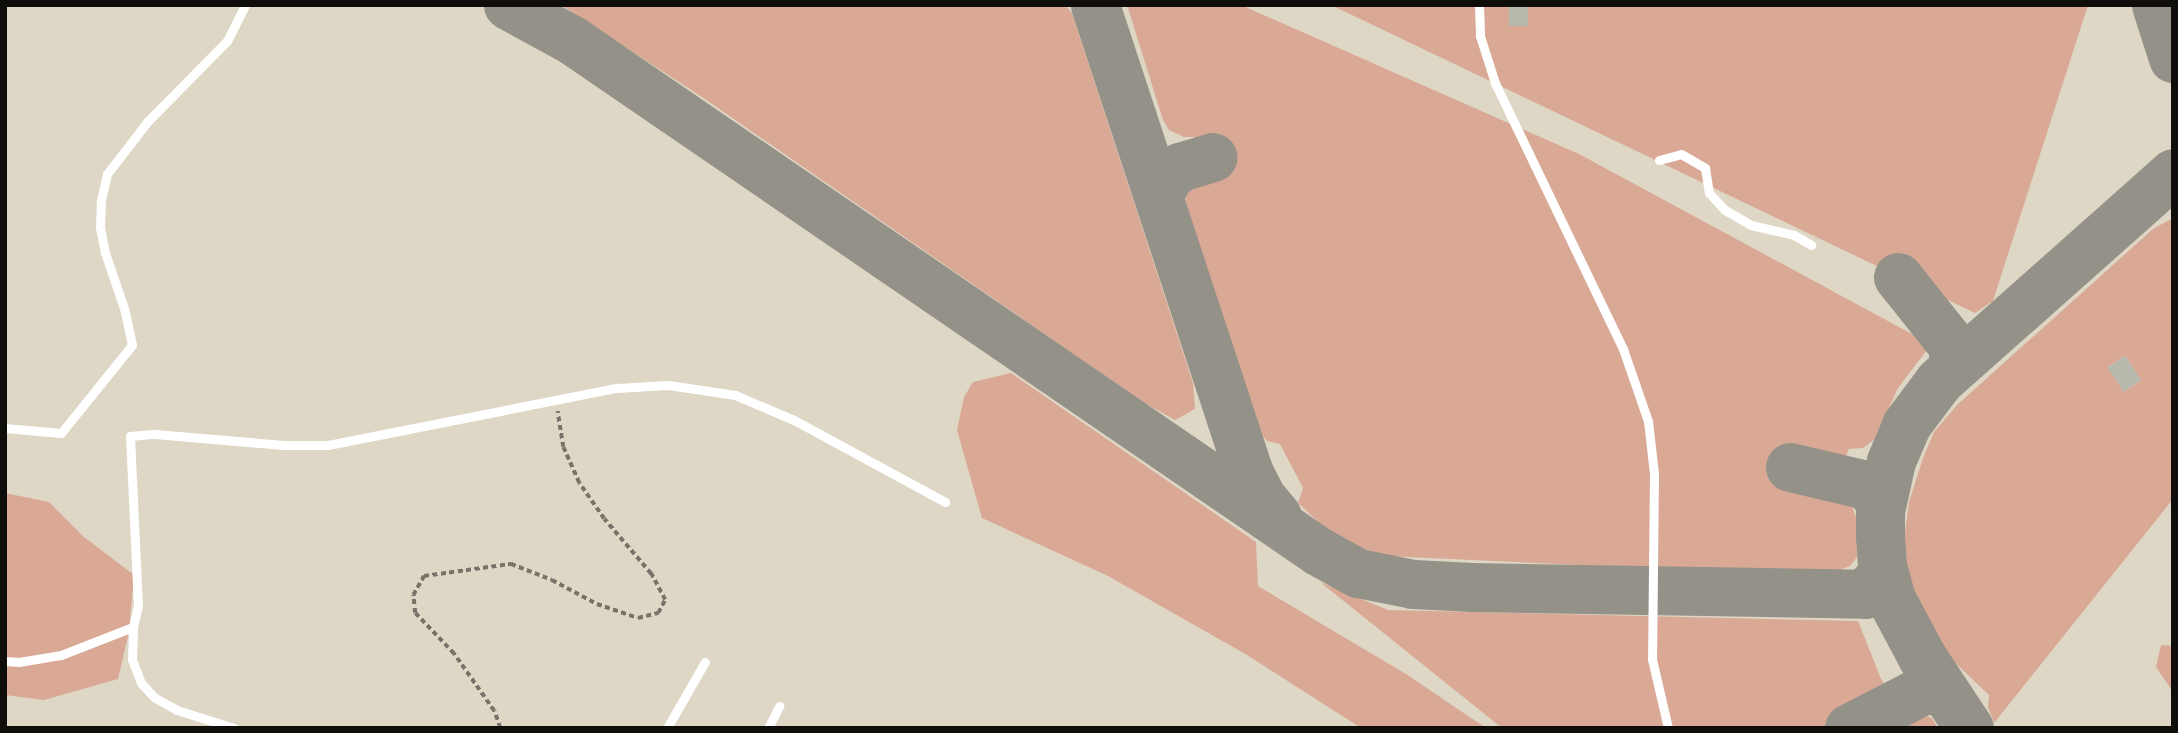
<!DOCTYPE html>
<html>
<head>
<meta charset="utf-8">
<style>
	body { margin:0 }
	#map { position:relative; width:2178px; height:733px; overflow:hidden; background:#e8e4d8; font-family:"Space Grotesk",sans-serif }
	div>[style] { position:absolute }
	.built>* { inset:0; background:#dfd7c5; transform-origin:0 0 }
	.green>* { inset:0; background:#d9a996 }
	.taxiway>* { height:49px; margin:-24.5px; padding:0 24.5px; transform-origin:24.5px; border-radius:24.5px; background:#949288 }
	.building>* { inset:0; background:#b7b9ad; transform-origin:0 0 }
	.path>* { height:3.5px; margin-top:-1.75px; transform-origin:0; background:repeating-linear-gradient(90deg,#76736b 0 5px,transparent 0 8.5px) }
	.lane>* { height:9px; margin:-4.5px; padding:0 4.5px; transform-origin:4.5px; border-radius:4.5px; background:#fff }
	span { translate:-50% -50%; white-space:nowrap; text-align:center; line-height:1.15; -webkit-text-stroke:6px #e8e4d8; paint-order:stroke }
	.frame { position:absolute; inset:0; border:7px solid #0f0d09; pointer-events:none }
</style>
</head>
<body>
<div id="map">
	<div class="built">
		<div style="left:5px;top:5px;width:2168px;height:723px"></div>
	</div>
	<div class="green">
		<div style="clip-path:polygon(561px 5px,1065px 5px,1072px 13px,1193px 383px,1195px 409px,1175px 420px,1143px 402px,702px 97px)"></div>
		<div style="clip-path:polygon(1127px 5px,1241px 5px,1579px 154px,1923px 340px,1927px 350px,1898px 388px,1874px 440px,1863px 448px,1849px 449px,1829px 494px,1843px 497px,1851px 504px,1856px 517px,1857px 557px,1850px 566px,1836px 571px,1666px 569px,1385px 556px,1358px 547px,1327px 530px,1298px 503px,1303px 488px,1280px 444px,1267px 441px,1255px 427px,1184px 204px,1187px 193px,1208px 180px,1194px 137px,1184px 137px,1169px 130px,1163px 120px)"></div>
		<div style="clip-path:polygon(1331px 5px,2088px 5px,1993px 301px,1975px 313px)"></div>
		<div style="clip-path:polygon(evenodd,2169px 220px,2173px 221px,2173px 499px,1994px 723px,1988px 707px,1989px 695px,1951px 659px,1913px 597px,1903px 547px,1909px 502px,1923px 458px,1934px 432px,1957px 405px,2153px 229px,2169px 220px,2125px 356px,2141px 380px,2124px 392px,2108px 367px,2125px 356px)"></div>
		<div style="clip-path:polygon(1011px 373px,1256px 542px,1258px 586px,1406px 674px,1486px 728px,1361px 728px,1247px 655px,1108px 576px,982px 518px,957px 430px,964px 397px,973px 382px)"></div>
		<div style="clip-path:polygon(5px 493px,49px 502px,84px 537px,134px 575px,129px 632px,118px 679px,44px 700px,5px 695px)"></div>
		<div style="clip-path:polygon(1320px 582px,1388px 610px,1858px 621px,1881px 679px,1908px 717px,1919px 714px,1932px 718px,1938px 728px,1502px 728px)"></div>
		<div style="clip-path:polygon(2161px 645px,2173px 646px,2173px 692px,2156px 667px)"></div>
	</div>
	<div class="taxiway">
		<div style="left:508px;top:5px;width:73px;rotate:28.7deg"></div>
		<div style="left:572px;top:40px;width:904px;rotate:34.41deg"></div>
		<div style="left:1318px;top:551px;width:46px;rotate:28.8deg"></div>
		<div style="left:1358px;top:573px;width:56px;rotate:11.3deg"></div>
		<div style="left:1413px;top:584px;width:59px;rotate:2.9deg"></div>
		<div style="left:1472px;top:587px;width:393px;rotate:1deg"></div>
		<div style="left:1865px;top:594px;width:25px;rotate:-50deg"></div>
		<div style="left:1095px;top:5px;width:490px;rotate:71.8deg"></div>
		<div style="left:1248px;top:471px;width:30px;rotate:63deg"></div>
		<div style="left:1262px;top:498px;width:23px;rotate:50deg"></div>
		<div style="left:2156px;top:5px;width:56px;rotate:72.2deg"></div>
		<div style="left:1162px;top:188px;width:13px;rotate:-61deg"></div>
		<div style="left:1168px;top:177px;width:16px;rotate:-40deg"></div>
		<div style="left:1180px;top:167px;width:34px;rotate:-17deg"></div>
		<div style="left:1898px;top:277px;width:88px;rotate:51.4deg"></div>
		<div style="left:1953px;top:346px;width:12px;rotate:90deg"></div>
		<div style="left:1790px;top:467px;width:79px;rotate:13.2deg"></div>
		<div style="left:1867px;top:485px;width:11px;rotate:52deg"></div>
		<div style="left:1849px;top:728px;width:85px;rotate:-27.2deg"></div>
		<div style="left:1925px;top:689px;width:12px;rotate:9deg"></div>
		<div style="left:1969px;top:728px;width:85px;rotate:-123.5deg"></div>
		<div style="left:1922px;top:657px;width:66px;rotate:-118.1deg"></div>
		<div style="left:1891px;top:599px;width:34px;rotate:-105deg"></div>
		<div style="left:1882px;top:566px;width:30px;rotate:-94deg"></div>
		<div style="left:1880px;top:536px;width:25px;rotate:-90deg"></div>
		<div style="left:1880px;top:511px;width:51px;rotate:-77.6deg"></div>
		<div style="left:1891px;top:461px;width:39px;rotate:-67deg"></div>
		<div style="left:1906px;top:425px;width:55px;rotate:-53.1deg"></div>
		<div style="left:1939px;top:381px;width:313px;rotate:-41.6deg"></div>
	</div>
	<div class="building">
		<div style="left:1509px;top:5px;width:19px;height:21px"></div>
		<div style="left:2125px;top:356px;width:29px;height:21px;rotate:56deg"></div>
	</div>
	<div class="path">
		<div style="left:500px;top:728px;width:18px;rotate:-109deg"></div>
		<div style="left:494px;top:711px;width:70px;rotate:-125.1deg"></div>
		<div style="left:454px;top:654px;width:57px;rotate:-133.6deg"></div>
		<div style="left:415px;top:613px;width:18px;rotate:-96deg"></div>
		<div style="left:413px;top:595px;width:22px;rotate:-60deg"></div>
		<div style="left:424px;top:576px;width:88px;rotate:-7.9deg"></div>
		<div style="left:511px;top:564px;width:44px;rotate:21.3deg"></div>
		<div style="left:552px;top:580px;width:51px;rotate:28.1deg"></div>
		<div style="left:597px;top:604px;width:43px;rotate:18.9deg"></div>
		<div style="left:638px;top:618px;width:21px;rotate:-14deg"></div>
		<div style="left:658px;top:613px;width:15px;rotate:-62deg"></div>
		<div style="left:665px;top:600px;width:30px;rotate:-118deg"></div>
		<div style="left:651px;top:574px;width:72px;rotate:-130.5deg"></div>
		<div style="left:604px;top:519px;width:44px;rotate:-124.8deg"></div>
		<div style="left:579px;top:483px;width:39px;rotate:-114deg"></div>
		<div style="left:563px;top:447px;width:36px;rotate:-99deg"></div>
	</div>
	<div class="lane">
		<div style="left:1479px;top:5px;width:31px;rotate:88deg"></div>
		<div style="left:1480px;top:36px;width:49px;rotate:72.3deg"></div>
		<div style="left:1495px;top:83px;width:295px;rotate:64.3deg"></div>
		<div style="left:1623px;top:349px;width:76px;rotate:70.9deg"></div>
		<div style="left:1648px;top:421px;width:53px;rotate:83.5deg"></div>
		<div style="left:1654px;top:474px;width:185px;rotate:90.6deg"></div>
		<div style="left:1652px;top:659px;width:71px;rotate:76.9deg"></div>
		<div style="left:1659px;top:160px;width:23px;rotate:-15deg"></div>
		<div style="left:1681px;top:154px;width:28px;rotate:30deg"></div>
		<div style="left:1705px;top:168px;width:25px;rotate:81deg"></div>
		<div style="left:1709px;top:193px;width:23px;rotate:47deg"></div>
		<div style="left:1725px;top:210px;width:30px;rotate:30deg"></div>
		<div style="left:1751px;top:225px;width:44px;rotate:13.1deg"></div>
		<div style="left:1794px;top:235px;width:20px;rotate:30deg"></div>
		<div style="left:5px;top:428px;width:56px;rotate:5.1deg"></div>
		<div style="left:61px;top:433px;width:113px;rotate:-51.1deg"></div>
		<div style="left:132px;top:345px;width:35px;rotate:-102deg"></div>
		<div style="left:125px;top:311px;width:61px;rotate:-109deg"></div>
		<div style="left:105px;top:253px;width:25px;rotate:-101deg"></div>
		<div style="left:100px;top:228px;width:28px;rotate:-88deg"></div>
		<div style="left:101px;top:200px;width:27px;rotate:-77deg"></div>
		<div style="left:107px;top:174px;width:66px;rotate:-52.4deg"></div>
		<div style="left:147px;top:122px;width:114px;rotate:-45.4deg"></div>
		<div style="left:227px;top:41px;width:40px;rotate:-63.4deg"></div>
		<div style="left:5px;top:661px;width:14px;rotate:4deg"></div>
		<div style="left:19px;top:662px;width:43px;rotate:-9.5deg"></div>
		<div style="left:61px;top:655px;width:77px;rotate:-21.3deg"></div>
		<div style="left:234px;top:728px;width:60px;rotate:-162.5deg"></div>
		<div style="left:177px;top:710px;width:26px;rotate:-151deg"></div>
		<div style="left:154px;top:697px;width:19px;rotate:-133deg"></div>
		<div style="left:141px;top:683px;width:25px;rotate:-111deg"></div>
		<div style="left:132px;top:660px;width:33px;rotate:-88deg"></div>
		<div style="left:133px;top:627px;width:22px;rotate:-77deg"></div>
		<div style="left:138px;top:606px;width:170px;rotate:-92.7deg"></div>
		<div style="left:130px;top:436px;width:25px;rotate:-5deg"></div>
		<div style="left:155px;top:434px;width:129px;rotate:4.9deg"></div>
		<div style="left:284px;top:445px;width:44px"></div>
		<div style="left:328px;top:445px;width:295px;rotate:-11.2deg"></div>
		<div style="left:617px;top:388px;width:51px;rotate:-3.4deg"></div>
		<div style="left:668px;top:385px;width:68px;rotate:8.5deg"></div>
		<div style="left:735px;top:395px;width:64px;rotate:23deg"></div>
		<div style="left:794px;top:420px;width:172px;rotate:28.5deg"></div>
		<div style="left:667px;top:728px;width:76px;rotate:-60.1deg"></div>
		<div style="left:768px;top:728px;width:25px;rotate:-63deg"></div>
	</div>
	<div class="frame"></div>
</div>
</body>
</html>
